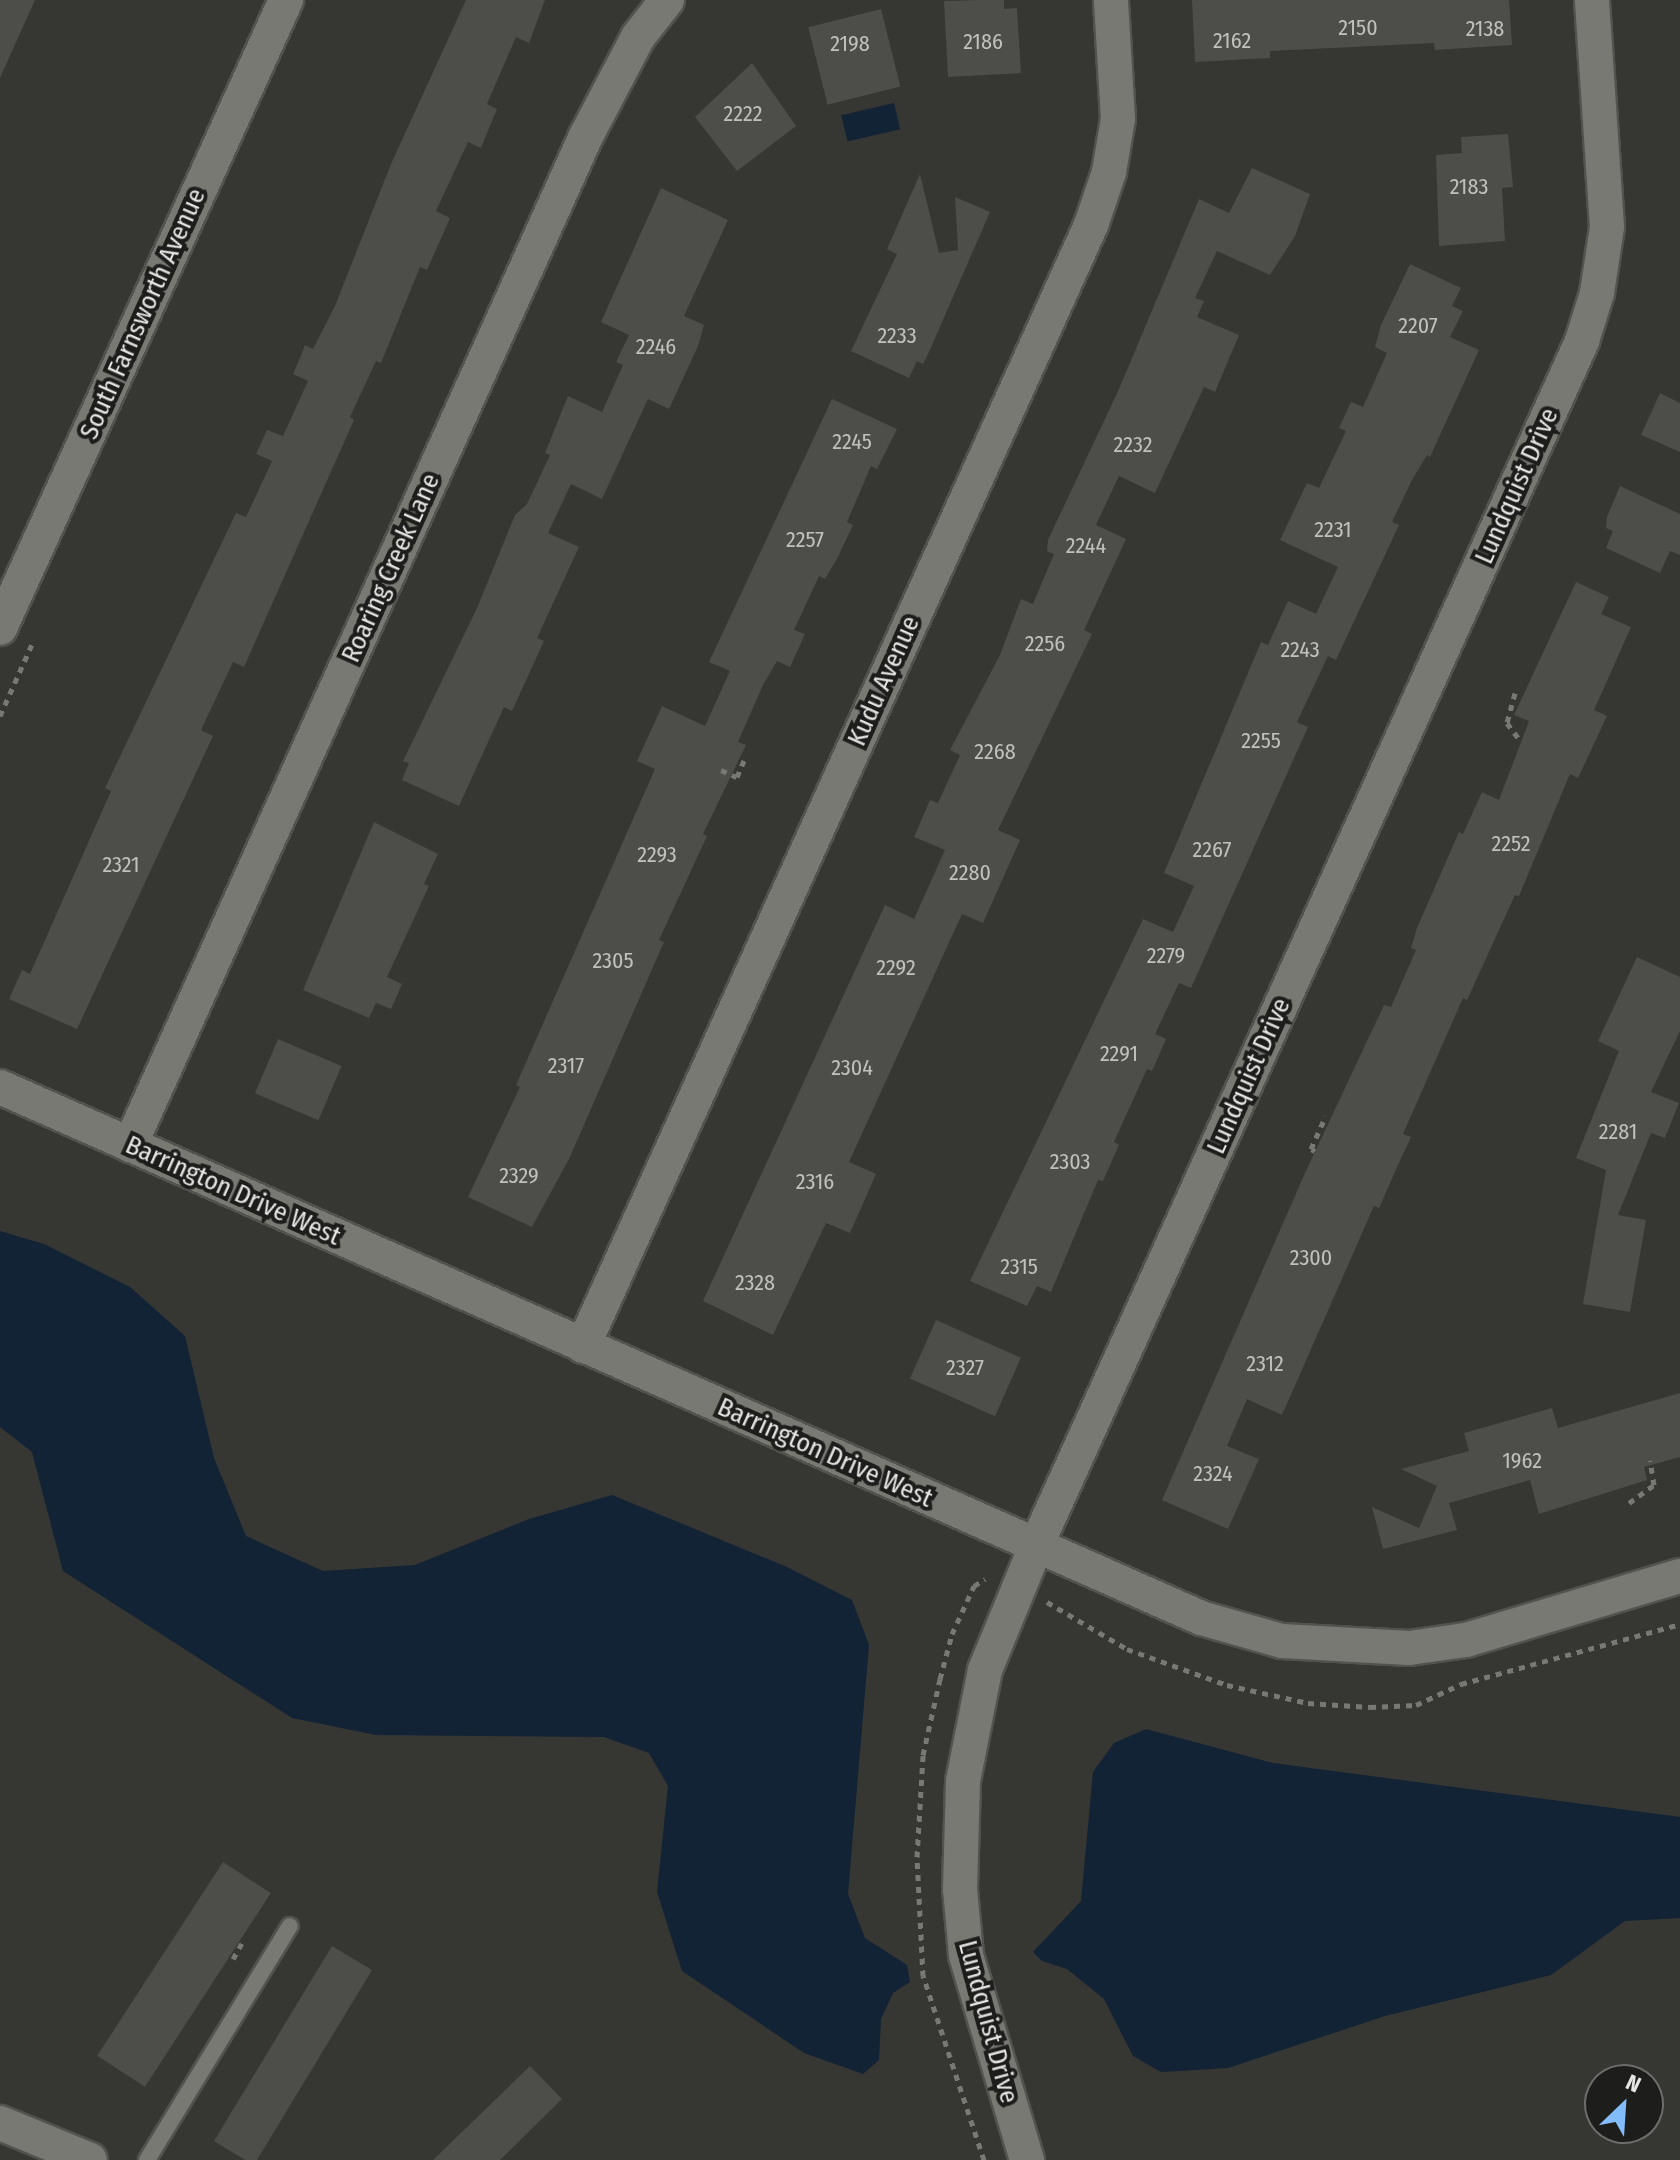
<!DOCTYPE html>
<html>
<head>
<meta charset="utf-8">
<style>
	body { margin:0 }
	#map { position:relative; width:1680px; height:2160px; overflow:hidden; background:#363632; font-family:"Fira Sans Condensed",sans-serif }
	div>[style] { position:absolute }
	.water>* { inset:0; background:#122335; transform-origin:0 0 }
	.building>* { inset:0; background:#4d4d49; transform-origin:0 0 }
	.path>* { height:5px; margin-top:-2.5px; transform-origin:0; background:repeating-linear-gradient(90deg,#787874 0 6px,transparent 0 12px) }
	.roads { filter:drop-shadow(2px 0 #52524f) drop-shadow(-2px 0 #52524f) drop-shadow(0 2px #52524f) drop-shadow(0 -2px #52524f) }
	.lane>* { height:16px; margin:-8px; padding:0 8px; transform-origin:8px; border-radius:8px; background:#797974 }
	.street>* { height:34px; margin:-17px; padding:0 17px; transform-origin:17px; border-radius:17px; background:#797974 }
	span { translate:-50% -50%; white-space:nowrap; text-align:center; line-height:1.15; -webkit-text-stroke:8px #1d1e1c; paint-order:stroke }
	.number-label { font-size:22px; color:#c0c0bd }
	.number-label span { -webkit-text-stroke-width:0 }
	.street-label { font-size:26px; color:#e6e6e4 }
	.north { position:absolute; left:1584px; top:2064px; width:80px; height:80px; box-sizing:border-box; background:#1d1e1c; border:2px solid #6d6e6c; border-radius:50%; rotate:25deg; font-size:22px; font-weight:700; line-height:32px; text-align:center; color:#e6e6e4 }
	.north::after { content:''; display:block; margin:auto; width:28px; height:36px; background:#83bcfb; clip-path:polygon(50% 0,100% 100%,50% 72%,0 100%) }
</style>
</head>
<body>
<div id="map">
	<div class="water">
		<div style="left:894px;top:103px;width:27px;height:54px;rotate:77deg"></div>
		<div style="clip-path:polygon(0 1231px,44px 1244px,130px 1287px,185px 1336px,214px 1458px,246px 1536px,323px 1571px,415px 1565px,529px 1519px,612px 1495px,785px 1566px,852px 1600px,869px 1645px,848px 1894px,865px 1938px,907px 1965px,910px 1982px,893px 1993px,881px 2019px,879px 2060px,863px 2074px,804px 2053px,682px 1971px,657px 1892px,668px 1786px,649px 1753px,604px 1737px,376px 1735px,292px 1718px,63px 1571px,32px 1452px,0 1427px)"></div>
		<div style="clip-path:polygon(1146px 1729px,1273px 1763px,1680px 1817px,1680px 1918px,1625px 1921px,1551px 1975px,1385px 2016px,1228px 2068px,1161px 2072px,1133px 2056px,1104px 1999px,1067px 1969px,1042px 1961px,1033px 1952px,1081px 1901px,1093px 1772px,1114px 1743px)"></div>
	</div>
	<div class="building">
		<div style="clip-path:polygon(0 0,35px 0,0 78px)"></div>
		<div style="clip-path:polygon(466px 0,545px 0,529px 43px,516px 37px,487px 104px,497px 109px,481px 148px,468px 142px,436px 211px,450px 218px,427px 270px,420px 267px,381px 363px,376px 361px,350px 417px,354px 420px,244px 667px,233px 662px,201px 730px,213px 736px,77px 1029px,9px 999px,22px 970px,30px 974px,111px 791px,105px 788px,236px 513px,246px 517px,272px 461px,256px 454px,267px 430px,283px 436px,308px 381px,293px 374px,300px 358px,305px 345px,313px 349px,335px 306px,391px 164px)"></div>
		<div style="clip-path:polygon(979px 0,1004px 0,1004px 9px,1017px 8px,1021px 73px,948px 77px,944px 1px)"></div>
		<div style="clip-path:polygon(1192px 0,1509px 0,1512px 45px,1435px 50px,1434px 43px,1270px 51px,1270px 58px,1195px 62px)"></div>
		<div style="left:881px;top:9px;width:80px;height:75px;rotate:76deg"></div>
		<div style="clip-path:polygon(752px 63px,796px 126px,737px 171px,695px 117px)"></div>
		<div style="clip-path:polygon(1508px 134px,1513px 187px,1502px 188px,1505px 241px,1439px 246px,1436px 155px,1462px 153px,1461px 137px)"></div>
		<div style="clip-path:polygon(1252px 168px,1310px 194px,1295px 236px,1270px 275px,1217px 251px,1195px 298px,1204px 301px,1197px 317px,1239px 335px,1215px 392px,1204px 387px,1155px 493px,1119px 476px,1096px 525px,1126px 539px,1084px 630px,1092px 634px,998px 830px,1020px 840px,983px 923px,962px 914px,849px 1162px,876px 1174px,850px 1233px,826px 1223px,773px 1335px,703px 1301px,885px 905px,914px 919px,945px 850px,914px 837px,930px 800px,938px 803px,960px 755px,950px 750px,1000px 655px,1021px 599px,1033px 604px,1054px 554px,1047px 551px,1048px 540px,1119px 389px,1199px 199px,1229px 213px)"></div>
		<div style="clip-path:polygon(920px 174px,939px 253px,958px 250px,955px 197px,990px 212px,929px 352px,923px 364px,917px 361px,909px 378px,851px 351px,897px 254px,887px 249px)"></div>
		<div style="clip-path:polygon(661px 188px,728px 220px,684px 316px,704px 325px,698px 346px,669px 409px,648px 399px,602px 499px,571px 484px,548px 533px,579px 547px,537px 638px,544px 641px,512px 711px,504px 707px,459px 806px,402px 780px,409px 763px,403px 761px,477px 608px,515px 515px,527px 504px,550px 455px,545px 453px,568px 396px,602px 412px,623px 365px,616px 362px,629px 335px,601px 322px)"></div>
		<div style="clip-path:polygon(1410px 264px,1461px 288px,1452px 306px,1463px 311px,1450px 337px,1479px 350px,1430px 457px,1427px 455px,1412px 480px,1392px 522px,1399px 525px,1336px 660px,1328px 656px,1297px 722px,1308px 727px,1191px 988px,1179px 983px,1155px 1034px,1166px 1039px,1152px 1071px,1147px 1069px,1114px 1142px,1119px 1145px,1103px 1181px,1098px 1180px,1051px 1292px,1037px 1286px,1027px 1306px,970px 1281px,1143px 919px,1173px 932px,1194px 886px,1164px 873px,1261px 642px,1268px 645px,1288px 601px,1316px 614px,1338px 567px,1280px 540px,1307px 483px,1319px 488px,1346px 431px,1339px 428px,1351px 402px,1363px 407px,1387px 353px,1375px 347px,1381px 325px)"></div>
		<div style="clip-path:polygon(1660px 393px,1680px 403px,1680px 452px,1641px 435px)"></div>
		<div style="clip-path:polygon(832px 399px,897px 429px,877px 469px,871px 466px,847px 522px,853px 525px,838px 557px,825px 579px,819px 576px,794px 630px,805px 634px,790px 667px,777px 661px,763px 685px,738px 742px,746px 745px,703px 834px,707px 836px,659px 940px,664px 942px,569px 1159px,532px 1227px,468px 1197px,520px 1087px,516px 1085px,655px 769px,637px 761px,662px 706px,705px 726px,730px 671px,709px 662px)"></div>
		<div style="clip-path:polygon(1620px 486px,1680px 514px,1680px 555px,1670px 551px,1660px 573px,1606px 548px,1613px 531px,1606px 528px,1607px 517px)"></div>
		<div style="clip-path:polygon(1576px 582px,1609px 597px,1601px 614px,1631px 627px,1594px 710px,1607px 716px,1578px 778px,1570px 774px,1519px 896px,1515px 895px,1467px 1000px,1463px 998px,1403px 1134px,1411px 1137px,1398px 1165px,1379px 1208px,1374px 1206px,1282px 1415px,1247px 1399px,1227px 1446px,1259px 1459px,1228px 1529px,1162px 1500px,1305px 1173px,1384px 1005px,1391px 1007px,1416px 950px,1411px 948px,1417px 928px,1459px 832px,1463px 834px,1482px 792px,1499px 800px,1529px 721px,1514px 715px)"></div>
		<div style="clip-path:polygon(374px 822px,438px 854px,424px 884px,429px 886px,387px 977px,402px 984px,391px 1009px,376px 1003px,369px 1018px,303px 990px)"></div>
		<div style="clip-path:polygon(1637px 957px,1680px 977px,1680px 1031px,1651px 1092px,1679px 1103px,1665px 1138px,1651px 1133px,1618px 1215px,1646px 1220px,1630px 1312px,1583px 1304px,1606px 1170px,1576px 1158px,1619px 1051px,1598px 1041px)"></div>
		<div style="left:278px;top:1039px;width:69px;height:59px;rotate:23deg"></div>
		<div style="left:936px;top:1320px;width:93px;height:64px;rotate:24deg"></div>
		<div style="clip-path:polygon(1680px 1393px,1680px 1457px,1644px 1467px,1647px 1480px,1539px 1514px,1530px 1480px,1449px 1503px,1457px 1530px,1383px 1549px,1372px 1507px,1419px 1528px,1437px 1486px,1401px 1469px,1469px 1451px,1464px 1433px,1552px 1408px,1558px 1428px)"></div>
		<div style="left:223px;top:1862px;width:57px;height:231px;rotate:33deg"></div>
		<div style="clip-path:polygon(332px 1946px,372px 1970px,257px 2160px,245px 2160px,214px 2141px)"></div>
		<div style="clip-path:polygon(530px 2066px,562px 2099px,500px 2160px,433px 2160px)"></div>
	</div>
	<div class="path">
		<div style="left:1515px;top:693px;width:31px;rotate:105deg"></div>
		<div style="left:1507px;top:723px;width:21px;rotate:53deg"></div>
		<div style="left:0;top:716px;width:79px;rotate:-66deg"></div>
		<div style="left:721px;top:770px;width:17px;rotate:24deg"></div>
		<div style="left:737px;top:777px;width:21px;rotate:-67deg"></div>
		<div style="left:1315px;top:1151px;width:4px;rotate:-153deg"></div>
		<div style="left:1311px;top:1149px;width:36px;rotate:-66deg"></div>
		<div style="left:1629px;top:1503px;width:31px;rotate:-36deg"></div>
		<div style="left:1654px;top:1485px;width:25px;rotate:-99deg"></div>
		<div style="left:1047px;top:1602px;width:93px;rotate:30.4deg"></div>
		<div style="left:1127px;top:1649px;width:106px;rotate:19.8deg"></div>
		<div style="left:1227px;top:1685px;width:83px;rotate:12.5deg"></div>
		<div style="left:1308px;top:1703px;width:62px;rotate:3.7deg"></div>
		<div style="left:1370px;top:1707px;width:46px;rotate:-2.5deg"></div>
		<div style="left:1416px;top:1705px;width:50px;rotate:-25deg"></div>
		<div style="left:1461px;top:1684px;width:227px;rotate:-15.3deg"></div>
		<div style="left:233px;top:1959px;width:23px;rotate:-61deg"></div>
		<div style="left:984px;top:2160px;width:194px;rotate:-108.3deg"></div>
		<div style="left:923px;top:1976px;width:119px;rotate:-92.9deg"></div>
		<div style="left:917px;top:1857px;width:102px;rotate:-86.6deg"></div>
		<div style="left:923px;top:1755px;width:78px;rotate:-77.4deg"></div>
		<div style="left:940px;top:1679px;width:47px;rotate:-75.1deg"></div>
		<div style="left:952px;top:1634px;width:53px;rotate:-65.4deg"></div>
		<div style="left:974px;top:1586px;width:13px;rotate:-32deg"></div>
	</div>
	<div class="roads">
		<div class="lane">
			<div style="left:147px;top:2160px;width:274px;rotate:-58.6deg"></div>
		</div>
		<div class="street">
			<div style="left:0;top:628px;width:690px;rotate:-65.51deg"></div>
			<div style="left:0;top:1087px;width:1313px;rotate:23.85deg"></div>
			<div style="left:1201px;top:1618px;width:84px;rotate:15.9deg"></div>
			<div style="left:1282px;top:1641px;width:127px;rotate:3.2deg"></div>
			<div style="left:1409px;top:1648px;width:58px;rotate:-8deg"></div>
			<div style="left:1466px;top:1640px;width:223px;rotate:-16.7deg"></div>
			<div style="left:130px;top:1145px;width:1105px;rotate:-65.68deg"></div>
			<div style="left:585px;top:138px;width:114px;rotate:-62.3deg"></div>
			<div style="left:638px;top:37px;width:47px;rotate:-51.9deg"></div>
			<div style="left:583px;top:1346px;width:1231px;rotate:-65.62deg"></div>
			<div style="left:1091px;top:225px;width:56px;rotate:-71.2deg"></div>
			<div style="left:1109px;top:172px;width:54px;rotate:-80.4deg"></div>
			<div style="left:1118px;top:119px;width:119px;rotate:-93.4deg"></div>
			<div style="left:0;top:2123px;width:97px;rotate:22.3deg"></div>
			<div style="left:1027px;top:2160px;width:214px;rotate:-106.6deg"></div>
			<div style="left:966px;top:1955px;width:66px;rotate:-95.2deg"></div>
			<div style="left:960px;top:1889px;width:108px;rotate:-88.4deg"></div>
			<div style="left:963px;top:1781px;width:113px;rotate:-78.8deg"></div>
			<div style="left:985px;top:1670px;width:134px;rotate:-67.6deg"></div>
			<div style="left:1036px;top:1546px;width:1323px;rotate:-65.62deg"></div>
			<div style="left:1582px;top:341px;width:50px;rotate:-72.6deg"></div>
			<div style="left:1597px;top:293px;width:67px;rotate:-81.4deg"></div>
			<div style="left:1607px;top:227px;width:227px;rotate:-93.8deg"></div>
		</div>
	</div>
	<div class="number-label">
		<span style="left:1358px;top:28px">2150</span>
		<span style="left:1485px;top:29px">2138</span>
		<span style="left:1232px;top:41px">2162</span>
		<span style="left:983px;top:42px">2186</span>
		<span style="left:850px;top:44px">2198</span>
		<span style="left:743px;top:114px">2222</span>
		<span style="left:1469px;top:187px">2183</span>
		<span style="left:1418px;top:326px">2207</span>
		<span style="left:897px;top:336px">2233</span>
		<span style="left:656px;top:347px">2246</span>
		<span style="left:852px;top:442px">2245</span>
		<span style="left:1133px;top:445px">2232</span>
		<span style="left:1333px;top:530px">2231</span>
		<span style="left:805px;top:540px">2257</span>
		<span style="left:1086px;top:546px">2244</span>
		<span style="left:1045px;top:644px">2256</span>
		<span style="left:1300px;top:650px">2243</span>
		<span style="left:1261px;top:741px">2255</span>
		<span style="left:995px;top:752px">2268</span>
		<span style="left:1511px;top:844px">2252</span>
		<span style="left:1212px;top:850px">2267</span>
		<span style="left:657px;top:855px">2293</span>
		<span style="left:121px;top:865px">2321</span>
		<span style="left:970px;top:873px">2280</span>
		<span style="left:1166px;top:956px">2279</span>
		<span style="left:613px;top:961px">2305</span>
		<span style="left:896px;top:968px">2292</span>
		<span style="left:1119px;top:1054px">2291</span>
		<span style="left:566px;top:1066px">2317</span>
		<span style="left:852px;top:1068px">2304</span>
		<span style="left:1618px;top:1132px">2281</span>
		<span style="left:1070px;top:1162px">2303</span>
		<span style="left:519px;top:1176px">2329</span>
		<span style="left:815px;top:1182px">2316</span>
		<span style="left:1311px;top:1258px">2300</span>
		<span style="left:1019px;top:1267px">2315</span>
		<span style="left:755px;top:1283px">2328</span>
		<span style="left:1265px;top:1364px">2312</span>
		<span style="left:965px;top:1368px">2327</span>
		<span style="left:1522px;top:1461px">1962</span>
		<span style="left:1213px;top:1474px">2324</span>
	</div>
	<div class="street-label">
		<span style="left:143px;top:314px;rotate:-66deg">South Farnsworth Avenue</span>
		<span style="left:1517px;top:486px;rotate:-66deg">Lundquist Drive</span>
		<span style="left:391px;top:568px;rotate:-66deg">Roaring Creek Lane</span>
		<span style="left:884px;top:681px;rotate:-66deg">Kudu Avenue</span>
		<span style="left:1249px;top:1076px;rotate:-66deg">Lundquist Drive</span>
		<span style="left:233px;top:1191px;rotate:24deg">Barrington Drive West</span>
		<span style="left:825px;top:1453px;rotate:24deg">Barrington Drive West</span>
		<span style="left:988px;top:2022px;rotate:75deg">Lundquist Drive</span>
	</div>
	<div class="north">N</div>
</div>
</body>
</html>
